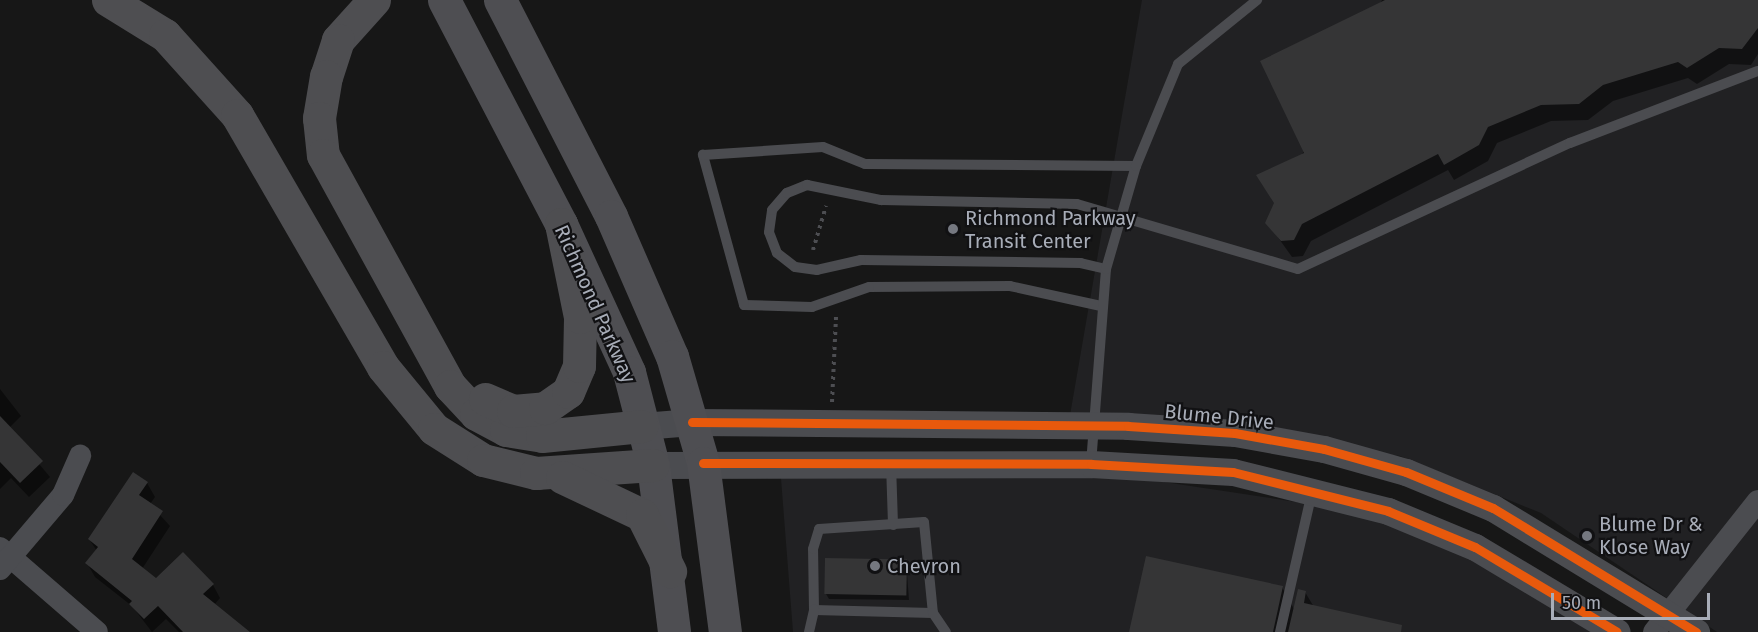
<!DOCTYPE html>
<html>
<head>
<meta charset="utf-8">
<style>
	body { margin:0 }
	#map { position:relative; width:1758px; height:632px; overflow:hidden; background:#171717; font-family:"Fira Sans",sans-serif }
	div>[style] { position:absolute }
	.built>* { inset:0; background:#212123 }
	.shadow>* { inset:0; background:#0007 }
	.building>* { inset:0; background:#353536; transform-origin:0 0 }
	.path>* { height:4px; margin-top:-2px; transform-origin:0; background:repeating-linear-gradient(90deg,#4d4e52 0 3px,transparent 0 7.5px) }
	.service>* { height:10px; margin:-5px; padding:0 5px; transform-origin:5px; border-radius:5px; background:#4b4c50 }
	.minor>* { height:22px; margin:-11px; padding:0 11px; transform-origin:11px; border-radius:11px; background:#4b4c50 }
	.tertiary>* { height:27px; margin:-13.5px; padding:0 13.5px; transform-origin:13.5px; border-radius:13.5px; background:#4b4c50 }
	.trunk>* { height:33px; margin:-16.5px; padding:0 16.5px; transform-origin:16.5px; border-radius:16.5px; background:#4e4e52 }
	.motorway>* { height:33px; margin:-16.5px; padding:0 16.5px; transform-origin:16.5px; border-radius:16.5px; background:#4e4e51 }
	.cycleway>* { height:9px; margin:-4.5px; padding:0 4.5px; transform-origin:4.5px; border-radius:4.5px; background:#e8590c }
	.dots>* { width:16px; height:16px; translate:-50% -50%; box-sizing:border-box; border:3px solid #111113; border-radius:50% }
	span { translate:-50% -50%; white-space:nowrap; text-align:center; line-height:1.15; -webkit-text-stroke:4.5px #111113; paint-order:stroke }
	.poi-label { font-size:20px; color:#a8adb8 }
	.left { translate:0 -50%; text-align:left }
	.street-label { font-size:20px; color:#a8adb8 }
	.scale { position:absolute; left:1551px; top:593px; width:159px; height:27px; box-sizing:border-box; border:3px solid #a8adb8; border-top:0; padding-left:8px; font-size:18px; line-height:21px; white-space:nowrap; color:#a8adb8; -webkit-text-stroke:4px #111113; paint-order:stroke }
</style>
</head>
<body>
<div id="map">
	<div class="built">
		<div style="clip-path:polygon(1142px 0,1758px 0,1758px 632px,1717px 632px,1541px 513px,1400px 456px,1070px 415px)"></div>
		<div style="clip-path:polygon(780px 466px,1091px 471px,1356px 511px,1436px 539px,1601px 632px,793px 632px)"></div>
	</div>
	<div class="shadow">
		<div style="clip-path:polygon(1382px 0,1758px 0,1758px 54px,1751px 65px,1729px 64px,1697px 84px,1688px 78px,1613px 101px,1588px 120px,1551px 121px,1497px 143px,1488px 161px,1454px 180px,1448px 170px,1311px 241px,1303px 256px,1292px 257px,1267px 222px)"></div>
		<div style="clip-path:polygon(0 389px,21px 416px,9px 428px,50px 477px,29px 497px,11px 478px,0 489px)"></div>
		<div style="clip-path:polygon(147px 483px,155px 497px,150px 504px,170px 526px,142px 569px,156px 580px,213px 585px,220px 598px,214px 605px,247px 632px,179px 632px,166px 619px,152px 632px,132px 606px,95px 577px,87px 563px,97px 551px,89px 539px)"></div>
		<div style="clip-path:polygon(906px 560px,909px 600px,829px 599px,826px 594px)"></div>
		<div style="clip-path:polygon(1282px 587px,1294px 609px,1305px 592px,1314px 607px,1394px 632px,1130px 632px)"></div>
	</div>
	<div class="building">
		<div style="clip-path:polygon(1385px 0,1758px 0,1758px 28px,1742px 49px,1719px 48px,1687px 68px,1678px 62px,1603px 85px,1579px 104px,1541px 105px,1488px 127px,1479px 145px,1444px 165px,1438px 154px,1302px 224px,1294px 240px,1281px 241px,1265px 223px,1274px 203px,1256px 175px,1304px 153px,1260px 61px)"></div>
		<div style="clip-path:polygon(0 416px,43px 461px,20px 483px,0 462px)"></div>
		<div style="clip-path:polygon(133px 472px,148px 482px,139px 495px,163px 511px,132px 559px,156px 578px,183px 552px,214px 584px,203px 594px,250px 632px,183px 632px,158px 606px,144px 619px,129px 604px,132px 601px,85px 563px,98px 547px,88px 539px)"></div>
		<div style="clip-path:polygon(1146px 556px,1283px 586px,1273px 632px,1129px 632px)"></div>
		<div style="left:825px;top:558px;width:82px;height:36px;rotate:1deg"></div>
		<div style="clip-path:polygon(1298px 589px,1306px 591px,1304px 603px,1402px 625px,1401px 632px,1288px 632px)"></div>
	</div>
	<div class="path">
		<div style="left:813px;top:250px;width:46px;rotate:-73.5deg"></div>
		<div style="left:832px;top:402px;width:86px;rotate:-87.3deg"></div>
	</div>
	<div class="service">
		<div style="left:1106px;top:269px;width:26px;rotate:-167deg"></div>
		<div style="left:1081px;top:263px;width:220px;rotate:-179.2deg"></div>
		<div style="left:861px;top:260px;width:45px;rotate:167.2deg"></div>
		<div style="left:817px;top:270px;width:22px;rotate:-172deg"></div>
		<div style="left:795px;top:267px;width:23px;rotate:-142deg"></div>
		<div style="left:777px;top:253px;width:22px;rotate:-111deg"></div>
		<div style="left:769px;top:232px;width:22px;rotate:-82deg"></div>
		<div style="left:772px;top:210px;width:23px;rotate:-49deg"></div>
		<div style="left:787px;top:193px;width:22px;rotate:-22deg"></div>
		<div style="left:807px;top:185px;width:76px;rotate:11.5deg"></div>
		<div style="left:881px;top:200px;width:196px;rotate:1.2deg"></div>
		<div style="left:1077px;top:204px;width:230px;rotate:16.4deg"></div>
		<div style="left:1298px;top:269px;width:300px;rotate:-24.9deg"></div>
		<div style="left:1570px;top:143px;width:201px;rotate:-21deg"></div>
		<div style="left:1101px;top:306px;width:93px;rotate:-167.6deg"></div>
		<div style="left:1010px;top:286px;width:141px;rotate:179.6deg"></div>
		<div style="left:869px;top:287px;width:60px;rotate:160.7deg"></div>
		<div style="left:812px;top:307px;width:68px;rotate:-178.3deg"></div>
		<div style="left:744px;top:305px;width:156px;rotate:-105.3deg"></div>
		<div style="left:703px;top:155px;width:120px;rotate:-3.8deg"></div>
		<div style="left:823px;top:147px;width:45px;rotate:22deg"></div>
		<div style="left:865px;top:164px;width:271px;rotate:0.4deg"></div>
		<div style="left:891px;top:464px;width:61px;rotate:88.1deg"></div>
		<div style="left:1091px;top:464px;width:196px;rotate:-85.6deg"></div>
		<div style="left:1106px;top:269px;width:107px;rotate:-73.8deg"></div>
		<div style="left:1136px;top:166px;width:110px;rotate:-67.6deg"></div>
		<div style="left:1178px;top:64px;width:102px;rotate:-39deg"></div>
		<div style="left:933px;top:613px;width:119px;rotate:-178.6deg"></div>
		<div style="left:814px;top:610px;width:61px;rotate:-90.9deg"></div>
		<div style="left:813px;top:549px;width:21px;rotate:-73deg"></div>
		<div style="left:819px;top:529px;width:105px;rotate:-3.8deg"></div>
		<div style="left:924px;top:522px;width:91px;rotate:84.4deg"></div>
		<div style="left:933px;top:613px;width:23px;rotate:56deg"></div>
		<div style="left:809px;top:632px;width:23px;rotate:-77deg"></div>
		<div style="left:1280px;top:632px;width:144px;rotate:-77.1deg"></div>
	</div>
	<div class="minor">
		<div style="left:0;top:548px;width:128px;rotate:40.9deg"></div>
		<div style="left:0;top:569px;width:97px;rotate:-49.6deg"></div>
		<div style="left:63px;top:495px;width:43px;rotate:-66.4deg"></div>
		<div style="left:1654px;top:632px;width:167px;rotate:-51.6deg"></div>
	</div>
	<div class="tertiary">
		<div style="left:642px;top:426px;width:50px;rotate:-4.6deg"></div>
		<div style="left:692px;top:422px;width:436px;rotate:0.5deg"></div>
		<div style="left:1128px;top:426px;width:107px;rotate:3.7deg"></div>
		<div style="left:1235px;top:433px;width:90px;rotate:10.2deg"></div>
		<div style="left:1324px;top:449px;width:85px;rotate:15.7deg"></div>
		<div style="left:1406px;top:472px;width:94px;rotate:22.5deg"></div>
		<div style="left:1493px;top:508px;width:238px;rotate:31.4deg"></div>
		<div style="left:653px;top:465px;width:438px;rotate:-0.1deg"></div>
		<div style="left:1091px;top:464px;width:142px;rotate:3.2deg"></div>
		<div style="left:1233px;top:472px;width:160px;rotate:14.1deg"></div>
		<div style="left:1388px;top:511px;width:94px;rotate:22.5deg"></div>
		<div style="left:1475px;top:547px;width:165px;rotate:30.9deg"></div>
	</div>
	<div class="trunk">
		<div style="left:444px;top:0;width:253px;rotate:62.4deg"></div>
		<div style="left:561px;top:224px;width:163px;rotate:65.3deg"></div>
		<div style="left:629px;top:372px;width:96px;rotate:75.5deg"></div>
		<div style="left:653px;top:465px;width:168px;rotate:82.8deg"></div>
		<div style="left:500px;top:0;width:243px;rotate:62.8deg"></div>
		<div style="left:611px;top:216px;width:153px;rotate:66.5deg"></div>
		<div style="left:672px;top:356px;width:111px;rotate:73.8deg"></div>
		<div style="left:703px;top:463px;width:170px;rotate:82.6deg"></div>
	</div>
	<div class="motorway">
		<div style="left:108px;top:0;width:67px;rotate:31.6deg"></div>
		<div style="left:165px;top:35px;width:108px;rotate:48deg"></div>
		<div style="left:237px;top:115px;width:291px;rotate:59.9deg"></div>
		<div style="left:383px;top:367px;width:80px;rotate:50.6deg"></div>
		<div style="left:434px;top:429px;width:58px;rotate:32.3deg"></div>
		<div style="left:483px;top:460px;width:55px;rotate:13.8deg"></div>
		<div style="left:536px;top:473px;width:117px;rotate:-3.9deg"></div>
		<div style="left:374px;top:0;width:54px;rotate:132deg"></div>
		<div style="left:338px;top:40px;width:38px;rotate:108deg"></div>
		<div style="left:326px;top:76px;width:43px;rotate:99.5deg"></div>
		<div style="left:319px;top:118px;width:37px;rotate:84deg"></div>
		<div style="left:323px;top:155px;width:264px;rotate:61.2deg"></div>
		<div style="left:450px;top:386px;width:38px;rotate:47deg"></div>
		<div style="left:476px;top:414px;width:34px;rotate:28deg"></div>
		<div style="left:506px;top:430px;width:36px;rotate:9deg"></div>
		<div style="left:542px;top:436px;width:100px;rotate:-5.7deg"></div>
		<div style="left:485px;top:399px;width:30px;rotate:23deg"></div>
		<div style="left:513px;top:411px;width:32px;rotate:-5deg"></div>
		<div style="left:545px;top:408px;width:28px;rotate:-35deg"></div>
		<div style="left:568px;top:392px;width:28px;rotate:-67deg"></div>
		<div style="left:579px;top:366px;width:49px;rotate:-88.8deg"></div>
		<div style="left:580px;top:317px;width:95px;rotate:-101.5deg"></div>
		<div style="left:562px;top:477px;width:89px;rotate:25.4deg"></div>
		<div style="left:642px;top:515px;width:63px;rotate:63.4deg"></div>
	</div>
	<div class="cycleway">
		<div style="left:692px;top:422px;width:436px;rotate:0.5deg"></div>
		<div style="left:1128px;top:426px;width:107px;rotate:3.7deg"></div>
		<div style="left:1235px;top:433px;width:90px;rotate:10.2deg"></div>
		<div style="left:1324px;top:449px;width:85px;rotate:15.7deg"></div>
		<div style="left:1406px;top:472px;width:94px;rotate:22.5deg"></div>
		<div style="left:1493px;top:508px;width:238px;rotate:31.4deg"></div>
		<div style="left:703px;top:463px;width:388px;rotate:0.1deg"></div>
		<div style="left:1091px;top:464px;width:142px;rotate:3.2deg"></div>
		<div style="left:1233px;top:472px;width:160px;rotate:14.1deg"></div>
		<div style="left:1388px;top:511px;width:94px;rotate:22.5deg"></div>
		<div style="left:1475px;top:547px;width:165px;rotate:30.9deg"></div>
	</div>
	<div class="dots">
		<div style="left:953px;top:229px;background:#757880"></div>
		<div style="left:1587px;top:536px;background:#757880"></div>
		<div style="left:875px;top:566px;background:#757880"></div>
	</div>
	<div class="poi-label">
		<span class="left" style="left:965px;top:230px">Richmond Parkway<br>Transit Center</span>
		<span class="left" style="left:1599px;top:536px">Blume Dr &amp;<br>Klose Way</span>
		<span class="left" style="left:887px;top:566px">Chevron</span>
	</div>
	<div class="street-label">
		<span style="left:595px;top:304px;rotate:66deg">Richmond Parkway</span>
		<span style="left:1219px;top:417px;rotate:6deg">Blume Drive</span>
	</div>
	<div class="scale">50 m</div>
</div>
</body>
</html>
